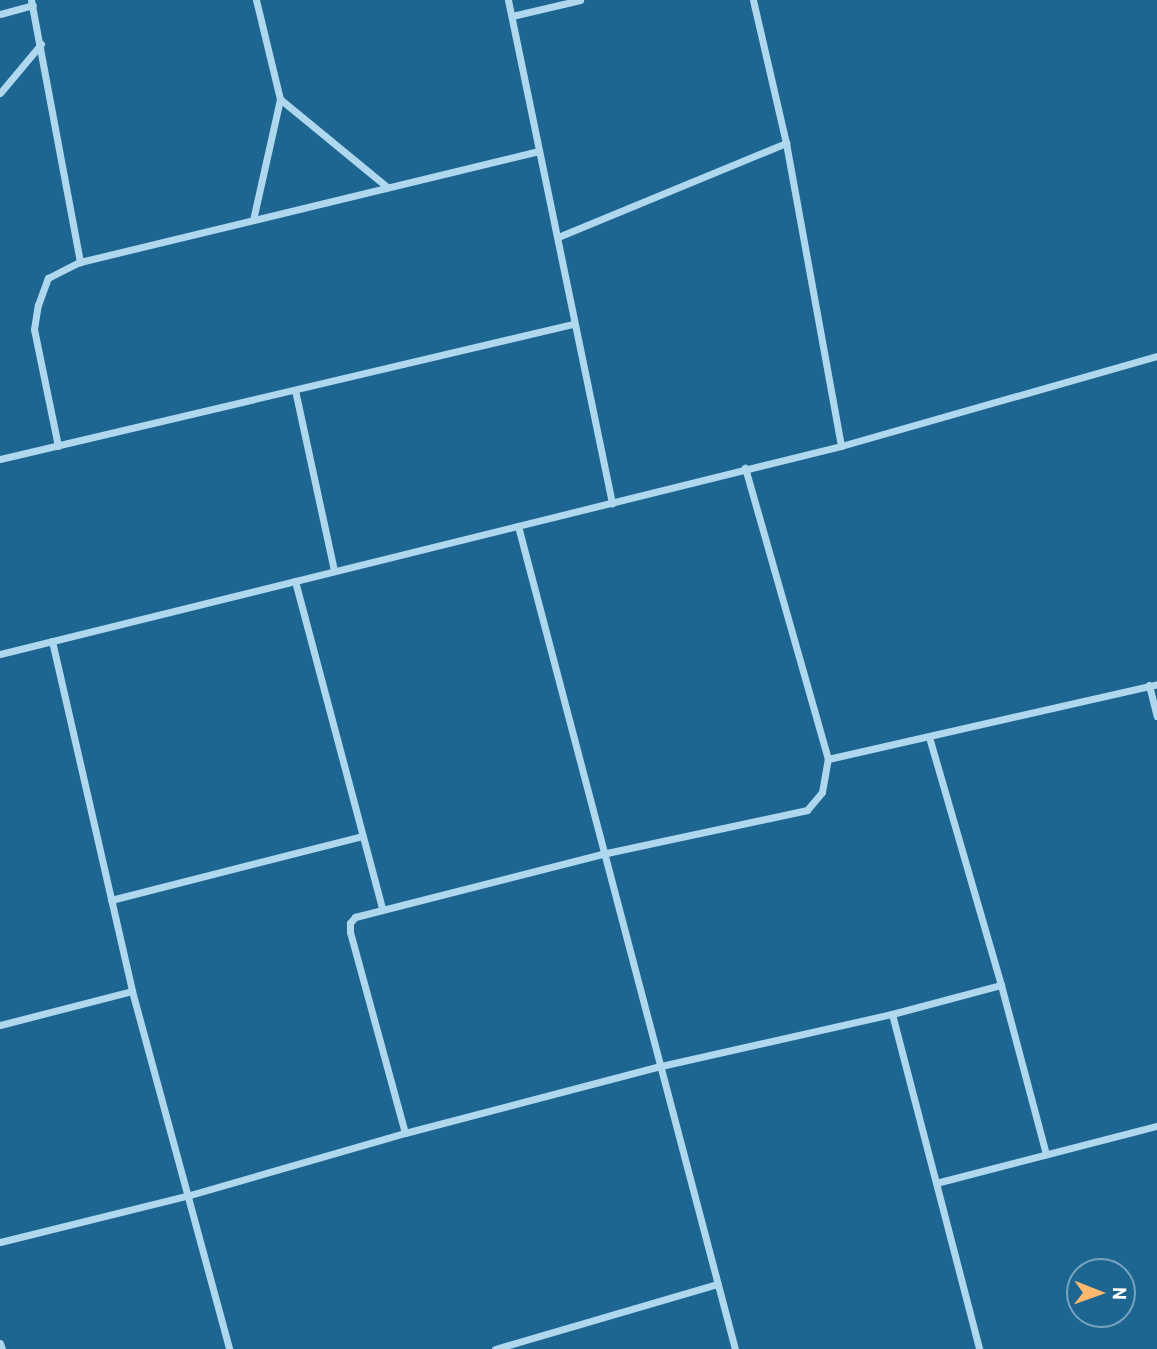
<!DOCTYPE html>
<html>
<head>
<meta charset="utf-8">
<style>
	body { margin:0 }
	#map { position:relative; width:1157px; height:1349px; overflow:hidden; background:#1e6692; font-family:Barlow,sans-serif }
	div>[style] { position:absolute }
	.street>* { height:7px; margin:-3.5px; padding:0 3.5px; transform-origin:3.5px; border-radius:3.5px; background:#afd7ee }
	span { translate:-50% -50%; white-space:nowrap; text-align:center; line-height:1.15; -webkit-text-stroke:5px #1e6692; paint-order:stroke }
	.north { position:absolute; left:1066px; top:1258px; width:70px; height:70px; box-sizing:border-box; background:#1e6692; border:2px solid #78a3be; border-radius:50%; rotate:91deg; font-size:19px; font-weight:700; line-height:28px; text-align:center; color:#fff }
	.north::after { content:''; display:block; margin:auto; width:24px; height:32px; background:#fcb96f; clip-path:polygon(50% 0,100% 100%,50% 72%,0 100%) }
</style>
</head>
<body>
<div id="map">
	<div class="street">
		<div style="left:31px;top:0;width:267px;rotate:79.4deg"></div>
		<div style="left:508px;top:0;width:514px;rotate:78.32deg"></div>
		<div style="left:753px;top:0;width:147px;rotate:77deg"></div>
		<div style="left:786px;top:143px;width:308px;rotate:79.7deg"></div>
		<div style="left:0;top:14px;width:34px;rotate:-15deg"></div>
		<div style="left:512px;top:16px;width:70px;rotate:-13.2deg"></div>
		<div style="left:0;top:93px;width:64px;rotate:-50.1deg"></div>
		<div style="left:280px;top:99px;width:139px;rotate:39.4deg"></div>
		<div style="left:253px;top:220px;width:124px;rotate:-77.4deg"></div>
		<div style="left:280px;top:99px;width:102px;rotate:-103.6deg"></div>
		<div style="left:558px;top:237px;width:247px;rotate:-22.4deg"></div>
		<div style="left:295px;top:390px;width:185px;rotate:77.8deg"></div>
		<div style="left:58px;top:446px;width:119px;rotate:-101.6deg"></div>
		<div style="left:34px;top:329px;width:24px;rotate:-81deg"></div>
		<div style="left:38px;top:305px;width:29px;rotate:-70deg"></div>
		<div style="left:48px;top:278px;width:36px;rotate:-27deg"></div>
		<div style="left:80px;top:262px;width:471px;rotate:-13.6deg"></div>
		<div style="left:0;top:459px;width:589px;rotate:-13.26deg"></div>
		<div style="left:518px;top:526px;width:851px;rotate:75.23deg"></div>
		<div style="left:295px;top:581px;width:339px;rotate:75.1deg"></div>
		<div style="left:52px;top:641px;width:359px;rotate:77.1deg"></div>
		<div style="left:132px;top:991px;width:371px;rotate:74.8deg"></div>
		<div style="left:0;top:654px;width:866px;rotate:-13.89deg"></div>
		<div style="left:841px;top:446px;width:329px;rotate:-15.9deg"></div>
		<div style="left:1149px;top:685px;width:32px;rotate:76deg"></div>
		<div style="left:929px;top:737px;width:258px;rotate:73.8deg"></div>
		<div style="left:1001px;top:985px;width:175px;rotate:75.1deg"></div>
		<div style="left:828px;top:759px;width:337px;rotate:-12.8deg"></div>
		<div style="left:111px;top:900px;width:259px;rotate:-14.3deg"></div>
		<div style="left:892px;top:1014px;width:346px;rotate:75.4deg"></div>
		<div style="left:0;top:1025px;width:136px;rotate:-14.4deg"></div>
		<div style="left:405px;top:1133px;width:208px;rotate:-105.3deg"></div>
		<div style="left:350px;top:932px;width:9px;rotate:-90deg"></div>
		<div style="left:350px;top:923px;width:8px;rotate:-50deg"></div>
		<div style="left:355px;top:917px;width:255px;rotate:-14.3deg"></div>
		<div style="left:602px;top:854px;width:210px;rotate:-12.1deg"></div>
		<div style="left:807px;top:810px;width:23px;rotate:-50deg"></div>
		<div style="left:822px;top:792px;width:34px;rotate:-80deg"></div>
		<div style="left:828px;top:759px;width:303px;rotate:-105.9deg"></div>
		<div style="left:936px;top:1183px;width:228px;rotate:-14.5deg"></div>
		<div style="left:0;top:1242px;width:196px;rotate:-13.9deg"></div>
		<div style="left:190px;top:1195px;width:224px;rotate:-16.1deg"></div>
		<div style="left:405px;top:1133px;width:265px;rotate:-14.7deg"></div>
		<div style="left:661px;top:1066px;width:237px;rotate:-12.7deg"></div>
		<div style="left:892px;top:1014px;width:113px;rotate:-14.9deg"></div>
		<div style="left:0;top:1343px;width:6px;rotate:72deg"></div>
		<div style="left:495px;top:1349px;width:232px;rotate:-16.3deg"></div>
	</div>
	<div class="north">N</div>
</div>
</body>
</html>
